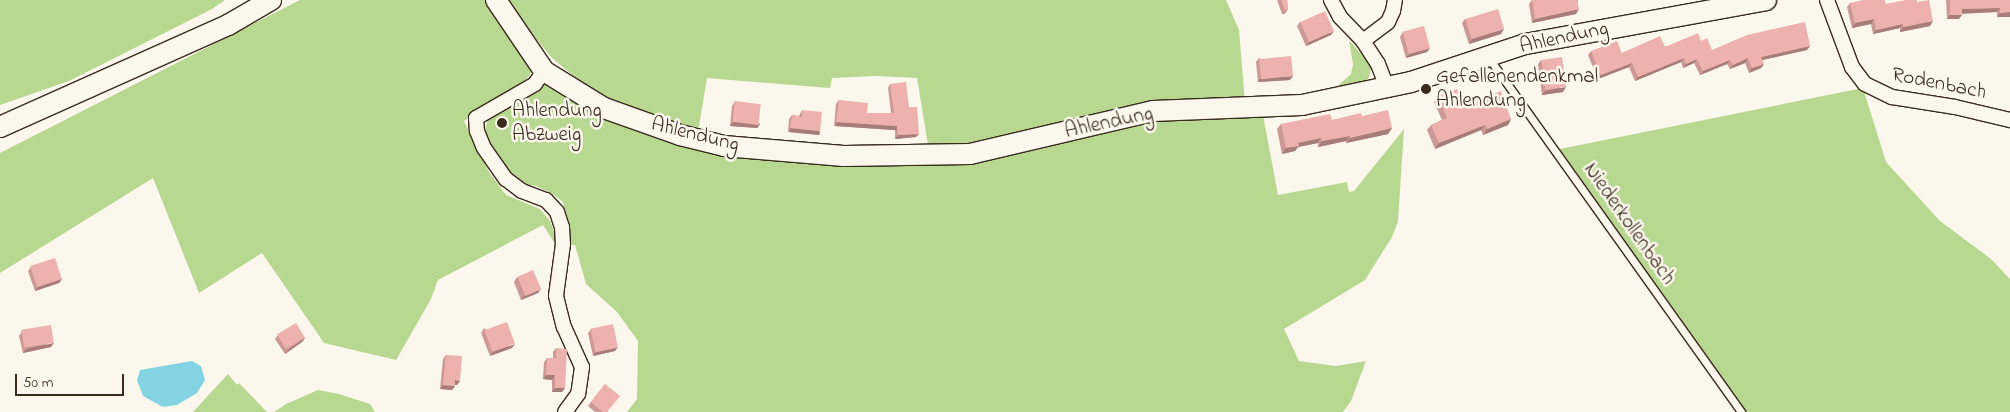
<!DOCTYPE html>
<html>
<head>
<meta charset="utf-8">
<style>
	body { margin:0 }
	#map { position:relative; width:2010px; height:412px; overflow:hidden; background:#fbf7ec; font-family:"Indie Flower",sans-serif }
	div>[style] { position:absolute }
	.green>* { inset:0; background:#b8d891 }
	.water>* { inset:0; background:#84d3e2 }
	.roads { filter:drop-shadow(1px 0 #3b2a1e) drop-shadow(-1px 0 #3b2a1e) drop-shadow(0 1px #3b2a1e) drop-shadow(0 -1px #3b2a1e) }
	.lane>* { height:7px; margin:-3.5px; padding:0 3.5px; transform-origin:3.5px; border-radius:3.5px; background:#fbf7ec }
	.street>* { height:14px; margin:-7px; padding:0 7px; transform-origin:7px; border-radius:7px; background:#fbf7ec }
	.secondary>* { height:20px; margin:-10px; padding:0 10px; transform-origin:10px; border-radius:10px; background:#fbf7ec }
	.wall>* { inset:0; background:#cd9996 }
	.shaded-wall>* { inset:0; background:#a77d7a; transform-origin:0 0 }
	.building>* { inset:0; background:#eeb2ae; transform-origin:0 0 }
	.dots>* { width:14px; height:14px; translate:-50% -50%; box-sizing:border-box; border:2px solid #fbf7ec; border-radius:50% }
	span { translate:-50% -50%; white-space:nowrap; text-align:center; line-height:1.15; -webkit-text-stroke:5px #fbf7ec; paint-order:stroke }
	.street-label { font-size:21px; color:#3b2a1e }
	.poi-label { font-size:21px; color:#3b2a1e }
	.left { translate:0 -50%; text-align:left }
	.scale { position:absolute; left:15px; top:374px; width:109px; height:22px; box-sizing:border-box; border:2px solid #3b2a1e; border-top:0; padding-left:6px; font-size:15px; line-height:18px; white-space:nowrap; color:#3b2a1e; -webkit-text-stroke:4px #fbf7ec; paint-order:stroke }
</style>
</head>
<body>
<div id="map">
	<div class="green">
		<div style="clip-path:polygon(0 0,225px 0,212px 9px,69px 81px,0 105px)"></div>
		<div style="clip-path:polygon(300px 0,488px 0,532px 68px,530px 75px,520px 86px,464px 121px,489px 172px,506px 195px,540px 209px,550px 221px,560px 246px,559px 250px,543px 225px,438px 280px,431px 299px,396px 360px,324px 343px,262px 253px,199px 293px,153px 178px,0 273px,0 153px)"></div>
		<div style="clip-path:polygon(504px 0,1226px 0,1239px 30px,1245px 103px,969px 146px,928px 145px,917px 78px,876px 76px,832px 78px,830px 88px,707px 78px,698px 132px,637px 114px,588px 88px,552px 58px)"></div>
		<div style="clip-path:polygon(1349px 40px,1369px 63px,1371px 69px,1369px 77px,1365px 83px,1327px 95px,1351px 74px,1353px 64px)"></div>
		<div style="clip-path:polygon(552px 83px,639px 129px,693px 149px,853px 164px,1158px 118px,1263px 115px,1278px 195px,1347px 182px,1349px 192px,1354px 191px,1404px 129px,1398px 221px,1392px 237px,1365px 280px,1284px 329px,1299px 361px,1336px 366px,1366px 361px,1351px 401px,1343px 412px,627px 412px,637px 399px,638px 341px,617px 312px,586px 284px,575px 245px,570px 245px,563px 202px,553px 194px,536px 186px,518px 183px,496px 164px,485px 129px,489px 117px,539px 86px)"></div>
		<div style="clip-path:polygon(1863px 88px,1886px 162px,1940px 221px,1991px 259px,2010px 279px,2010px 412px,1742px 412px,1555px 150px)"></div>
		<div style="clip-path:polygon(228px 374px,237px 385px,239px 383px,267px 412px,193px 412px)"></div>
		<div style="clip-path:polygon(318px 390px,339px 394px,370px 404px,375px 412px,274px 412px,286px 404px)"></div>
	</div>
	<div class="water">
		<div style="clip-path:polygon(192px 361px,201px 366px,205px 380px,197px 393px,177px 405px,163px 407px,143px 396px,137px 380px,140px 370px)"></div>
	</div>
	<div class="roads">
		<div class="lane">
			<div style="left:1488px;top:57px;width:436px;rotate:54.5deg"></div>
		</div>
		<div class="street">
			<div style="left:1331px;top:0;width:19px;rotate:62deg"></div>
			<div style="left:1340px;top:17px;width:33px;rotate:46deg"></div>
			<div style="left:1363px;top:41px;width:27px;rotate:57deg"></div>
			<div style="left:1378px;top:64px;width:26px;rotate:69deg"></div>
			<div style="left:1827px;top:0;width:72px;rotate:69.5deg"></div>
			<div style="left:1852px;top:67px;width:21px;rotate:53deg"></div>
			<div style="left:1865px;top:84px;width:30px;rotate:26deg"></div>
			<div style="left:1892px;top:97px;width:64px;rotate:9deg"></div>
			<div style="left:1955px;top:107px;width:57px;rotate:13.3deg"></div>
			<div style="left:1363px;top:41px;width:31px;rotate:-37deg"></div>
			<div style="left:1388px;top:22px;width:12px;rotate:-66deg"></div>
			<div style="left:1393px;top:11px;width:11px;rotate:-80deg"></div>
			<div style="left:544px;top:71px;width:16px;rotate:125deg"></div>
			<div style="left:535px;top:84px;width:68px;rotate:150deg"></div>
			<div style="left:476px;top:118px;width:13px;rotate:86deg"></div>
			<div style="left:477px;top:131px;width:18px;rotate:68deg"></div>
			<div style="left:484px;top:148px;width:38px;rotate:55deg"></div>
			<div style="left:506px;top:179px;width:20px;rotate:37deg"></div>
			<div style="left:522px;top:191px;width:26px;rotate:21deg"></div>
			<div style="left:546px;top:200px;width:16px;rotate:47deg"></div>
			<div style="left:557px;top:212px;width:16px;rotate:72deg"></div>
			<div style="left:562px;top:227px;width:17px;rotate:87deg"></div>
			<div style="left:563px;top:244px;width:52px;rotate:97.7deg"></div>
			<div style="left:556px;top:296px;width:32px;rotate:76deg"></div>
			<div style="left:564px;top:327px;width:44px;rotate:65.8deg"></div>
			<div style="left:582px;top:367px;width:27px;rotate:98deg"></div>
			<div style="left:578px;top:394px;width:22px;rotate:126deg"></div>
		</div>
		<div class="secondary">
			<div style="left:496px;top:0;width:86px;rotate:55.9deg"></div>
			<div style="left:544px;top:71px;width:70px;rotate:31.7deg"></div>
			<div style="left:604px;top:108px;width:81px;rotate:19.6deg"></div>
			<div style="left:680px;top:135px;width:45px;rotate:14deg"></div>
			<div style="left:724px;top:146px;width:120px;rotate:4.8deg"></div>
			<div style="left:844px;top:156px;width:126px;rotate:-0.9deg"></div>
			<div style="left:970px;top:154px;width:188px;rotate:-13.2deg"></div>
			<div style="left:1153px;top:111px;width:149px;rotate:-2.3deg"></div>
			<div style="left:1302px;top:105px;width:111px;rotate:-11.9deg"></div>
			<div style="left:1411px;top:82px;width:120px;rotate:-18.4deg"></div>
			<div style="left:1525px;top:44px;width:245px;rotate:-10.3deg"></div>
			<div style="left:0;top:127px;width:250px;rotate:-24.1deg"></div>
			<div style="left:228px;top:25px;width:50px;rotate:-30.2deg"></div>
		</div>
	</div>
	<div class="wall">
		<div style="clip-path:polygon(1277px 0,1287px 0,1288px 9px,1285px 14px,1282px 14px)"></div>
		<div style="clip-path:polygon(1532px 0,1578px 0,1576px 14px,1532px 23px,1529px 4px)"></div>
		<div style="clip-path:polygon(1946px 0,2010px 0,2010px 17px,1997px 17px,1997px 12px,1962px 13px,1959px 19px,1947px 19px)"></div>
		<div style="clip-path:polygon(1917px 2px,1930px 26px,1900px 32px,1900px 28px,1873px 34px,1871px 24px,1852px 28px,1847px 7px,1850px 3px,1886px 4px)"></div>
		<div style="clip-path:polygon(1465px 19px,1501px 34px,1469px 44px,1462px 23px)"></div>
		<div style="clip-path:polygon(1300px 22px,1331px 35px,1306px 46px,1297px 26px)"></div>
		<div style="clip-path:polygon(1403px 32px,1430px 48px,1427px 52px,1406px 58px,1400px 37px)"></div>
		<div style="clip-path:polygon(1701px 41px,1712px 50px,1810px 46px,1807px 50px,1762px 60px,1764px 64px,1761px 68px,1749px 73px,1745px 63px,1730px 69px,1727px 64px,1700px 75px,1694px 63px,1683px 68px,1681px 62px,1635px 81px,1629px 67px,1598px 79px,1588px 55px,1591px 51px,1622px 53px)"></div>
		<div style="clip-path:polygon(1259px 58px,1290px 80px,1258px 82px,1256px 62px)"></div>
		<div style="clip-path:polygon(1541px 60px,1563px 92px,1542px 95px,1538px 64px)"></div>
		<div style="clip-path:polygon(890px 84px,909px 107px,916px 137px,895px 139px,895px 130px,834px 126px,836px 104px,839px 100px,867px 113px,891px 113px,888px 88px)"></div>
		<div style="clip-path:polygon(1438px 96px,1464px 106px,1511px 119px,1508px 125px,1483px 135px,1481px 130px,1435px 149px,1427px 130px,1431px 125px,1442px 120px,1434px 102px)"></div>
		<div style="clip-path:polygon(735px 101px,760px 124px,757px 128px,730px 126px,732px 106px)"></div>
		<div style="clip-path:polygon(802px 110px,820px 131px,818px 135px,788px 132px,789px 119px,792px 115px,799px 116px)"></div>
		<div style="clip-path:polygon(1362px 116px,1392px 128px,1388px 134px,1346px 143px,1346px 141px,1318px 147px,1318px 143px,1298px 147px,1295px 151px,1282px 154px,1277px 129px,1281px 124px,1332px 120px)"></div>
		<div style="clip-path:polygon(31px 267px,62px 279px,59px 283px,35px 291px,28px 271px)"></div>
		<div style="clip-path:polygon(517px 277px,538px 293px,521px 300px,514px 282px)"></div>
		<div style="clip-path:polygon(484px 328px,512px 348px,490px 356px,481px 333px)"></div>
		<div style="clip-path:polygon(591px 329px,615px 351px,593px 356px,588px 333px)"></div>
		<div style="clip-path:polygon(22px 331px,51px 347px,23px 353px,19px 336px)"></div>
		<div style="clip-path:polygon(278px 335px,305px 338px,302px 342px,285px 354px,275px 339px)"></div>
		<div style="clip-path:polygon(556px 348px,562px 392px,552px 392px,552px 380px,543px 379px,544px 362px,547px 358px,553px 358px,553px 352px)"></div>
		<div style="clip-path:polygon(446px 355px,460px 381px,457px 385px,455px 385px,452px 390px,440px 389px,443px 359px)"></div>
		<div style="clip-path:polygon(605px 384px,608px 412px,595px 412px,588px 406px)"></div>
	</div>
	<div class="shaded-wall">
		<div style="clip-path:polygon(2000px 8px,1997px 12px,1959px 14px,1962px 9px)"></div>
		<div style="clip-path:polygon(1579px 9px,1576px 14px,1532px 23px,1535px 19px)"></div>
		<div style="clip-path:polygon(2010px 12px,2010px 17px,1997px 17px,2000px 13px)"></div>
		<div style="clip-path:polygon(1950px 15px,1962px 15px,1959px 19px,1947px 19px)"></div>
		<div style="clip-path:polygon(1874px 19px,1871px 24px,1852px 28px,1855px 23px)"></div>
		<div style="clip-path:polygon(1933px 21px,1930px 26px,1900px 32px,1903px 27px)"></div>
		<div style="clip-path:polygon(1903px 24px,1900px 28px,1873px 34px,1876px 30px)"></div>
		<div style="clip-path:polygon(1504px 29px,1501px 34px,1469px 44px,1472px 39px)"></div>
		<div style="clip-path:polygon(1334px 31px,1331px 35px,1306px 46px,1309px 42px)"></div>
		<div style="clip-path:polygon(1810px 46px,1807px 50px,1758px 61px,1761px 57px)"></div>
		<div style="clip-path:polygon(1430px 48px,1427px 52px,1406px 58px,1409px 54px)"></div>
		<div style="clip-path:polygon(1684px 58px,1681px 62px,1635px 81px,1638px 77px)"></div>
		<div style="clip-path:polygon(1748px 58px,1745px 63px,1730px 69px,1733px 65px)"></div>
		<div style="clip-path:polygon(1697px 59px,1694px 63px,1683px 68px,1686px 64px)"></div>
		<div style="clip-path:polygon(1730px 60px,1727px 64px,1700px 75px,1703px 71px)"></div>
		<div style="clip-path:polygon(1632px 63px,1629px 67px,1598px 79px,1601px 75px)"></div>
		<div style="clip-path:polygon(1764px 64px,1761px 68px,1749px 73px,1752px 68px)"></div>
		<div style="clip-path:polygon(1293px 76px,1290px 80px,1258px 82px,1261px 78px)"></div>
		<div style="clip-path:polygon(1566px 87px,1563px 92px,1542px 95px,1545px 91px)"></div>
		<div style="clip-path:polygon(1511px 119px,1508px 125px,1483px 135px,1487px 129px)"></div>
		<div style="clip-path:polygon(733px 122px,760px 124px,757px 128px,730px 126px)"></div>
		<div style="left:836px;top:122px;width:61px;height:4px;rotate:4deg"></div>
		<div style="clip-path:polygon(1485px 125px,1481px 130px,1435px 149px,1439px 143px)"></div>
		<div style="left:790px;top:128px;width:30px;height:4px;rotate:6deg"></div>
		<div style="clip-path:polygon(1392px 128px,1388px 134px,1346px 143px,1350px 138px)"></div>
		<div style="clip-path:polygon(919px 134px,916px 137px,895px 139px,898px 135px)"></div>
		<div style="clip-path:polygon(1350px 136px,1346px 141px,1318px 147px,1322px 141px)"></div>
		<div style="clip-path:polygon(1321px 138px,1318px 143px,1298px 147px,1295px 151px,1282px 154px,1286px 148px,1298px 143px)"></div>
		<div style="clip-path:polygon(62px 279px,59px 283px,35px 291px,38px 287px)"></div>
		<div style="clip-path:polygon(541px 289px,538px 293px,521px 300px,524px 296px)"></div>
		<div style="clip-path:polygon(305px 338px,302px 342px,285px 354px,288px 350px)"></div>
		<div style="clip-path:polygon(54px 343px,51px 347px,23px 353px,26px 349px)"></div>
		<div style="clip-path:polygon(515px 344px,512px 348px,490px 356px,493px 352px)"></div>
		<div style="clip-path:polygon(618px 347px,615px 351px,593px 356px,596px 352px)"></div>
		<div style="clip-path:polygon(546px 375px,555px 375px,552px 380px,543px 379px)"></div>
		<div style="clip-path:polygon(455px 380px,460px 381px,457px 385px,452px 384px)"></div>
		<div style="clip-path:polygon(443px 385px,455px 386px,452px 390px,440px 389px)"></div>
		<div style="clip-path:polygon(555px 388px,565px 388px,562px 392px,552px 392px)"></div>
	</div>
	<div class="building">
		<div style="clip-path:polygon(1281px 0,1287px 0,1288px 9px,1285px 10px)"></div>
		<div style="clip-path:polygon(1532px 0,1577px 0,1579px 9px,1535px 19px)"></div>
		<div style="clip-path:polygon(1863px 0,1885px 0,1886px 4px,1906px 0,1917px 0,1917px 2px,1929px 0,1933px 21px,1903px 27px,1903px 24px,1876px 30px,1874px 19px,1855px 23px,1850px 3px)"></div>
		<div style="clip-path:polygon(1950px 0,2010px 0,2010px 12px,2000px 13px,2000px 8px,1962px 9px,1962px 15px,1950px 15px)"></div>
		<div style="left:1498px;top:9px;width:21px;height:34px;rotate:73deg"></div>
		<div style="left:1325px;top:11px;width:22px;height:27px;rotate:66deg"></div>
		<div style="clip-path:polygon(1805px 22px,1810px 46px,1761px 57px,1764px 64px,1752px 68px,1748px 58px,1733px 65px,1730px 60px,1703px 71px,1697px 59px,1686px 64px,1684px 58px,1638px 77px,1632px 63px,1601px 75px,1591px 51px,1617px 41px,1622px 53px,1660px 36px,1665px 47px,1698px 33px,1701px 41px,1707px 38px,1712px 50px,1747px 35px)"></div>
		<div style="left:1424px;top:26px;width:23px;height:22px;rotate:75deg"></div>
		<div style="left:1291px;top:56px;width:20px;height:32px;rotate:84deg"></div>
		<div style="left:1562px;top:57px;width:30px;height:21px;rotate:82deg"></div>
		<div style="clip-path:polygon(906px 82px,909px 107px,917px 107px,919px 134px,898px 135px,897px 126px,836px 122px,839px 100px,868px 103px,867px 113px,894px 113px,890px 84px)"></div>
		<div style="clip-path:polygon(1457px 89px,1464px 106px,1501px 91px,1511px 119px,1487px 129px,1485px 125px,1439px 143px,1431px 125px,1447px 118px,1438px 96px)"></div>
		<div style="left:735px;top:101px;width:26px;height:21px;rotate:7deg"></div>
		<div style="clip-path:polygon(802px 110px,822px 112px,820px 131px,790px 128px,792px 115px,802px 117px)"></div>
		<div style="clip-path:polygon(1388px 110px,1392px 128px,1350px 138px,1350px 136px,1322px 141px,1321px 138px,1298px 143px,1299px 146px,1286px 148px,1281px 124px,1330px 114px,1332px 120px,1361px 113px,1362px 116px)"></div>
		<div style="left:55px;top:258px;width:22px;height:26px;rotate:72deg"></div>
		<div style="left:533px;top:270px;width:21px;height:17px;rotate:67deg"></div>
		<div style="left:507px;top:322px;width:23px;height:24px;rotate:70deg"></div>
		<div style="left:296px;top:323px;width:17px;height:22px;rotate:59deg"></div>
		<div style="left:613px;top:324px;width:24px;height:23px;rotate:78deg"></div>
		<div style="left:51px;top:325px;width:18px;height:30px;rotate:81deg"></div>
		<div style="clip-path:polygon(556px 348px,567px 349px,565px 388px,555px 388px,555px 375px,546px 375px,547px 358px,556px 358px)"></div>
		<div style="clip-path:polygon(446px 355px,462px 356px,460px 381px,455px 380px,455px 386px,443px 385px)"></div>
		<div style="clip-path:polygon(605px 384px,620px 396px,607px 412px,603px 412px,591px 402px)"></div>
	</div>
	<div class="dots">
		<div style="left:1426px;top:89px;background:#3b2a1e"></div>
		<div style="left:502px;top:123px;background:#3b2a1e"></div>
	</div>
	<div class="street-label">
		<span style="left:1564px;top:38px;rotate:-12deg">Ahlendung</span>
		<span style="left:1939px;top:84px;rotate:11deg">Rodenbach</span>
		<span style="left:1109px;top:123px;rotate:-12deg">Ahlendung</span>
		<span style="left:695px;top:135px;rotate:14deg">Ahlendung</span>
		<span style="left:1629px;top:224px;rotate:55deg">Niederkollenbach</span>
	</div>
	<div class="poi-label">
		<span class="left" style="left:1436px;top:89px">Gefallenendenkmal<br>Ahlendung</span>
		<span class="left" style="left:512px;top:123px">Ahlendung<br>Abzweig</span>
	</div>
	<div class="scale">50 m</div>
</div>
</body>
</html>
